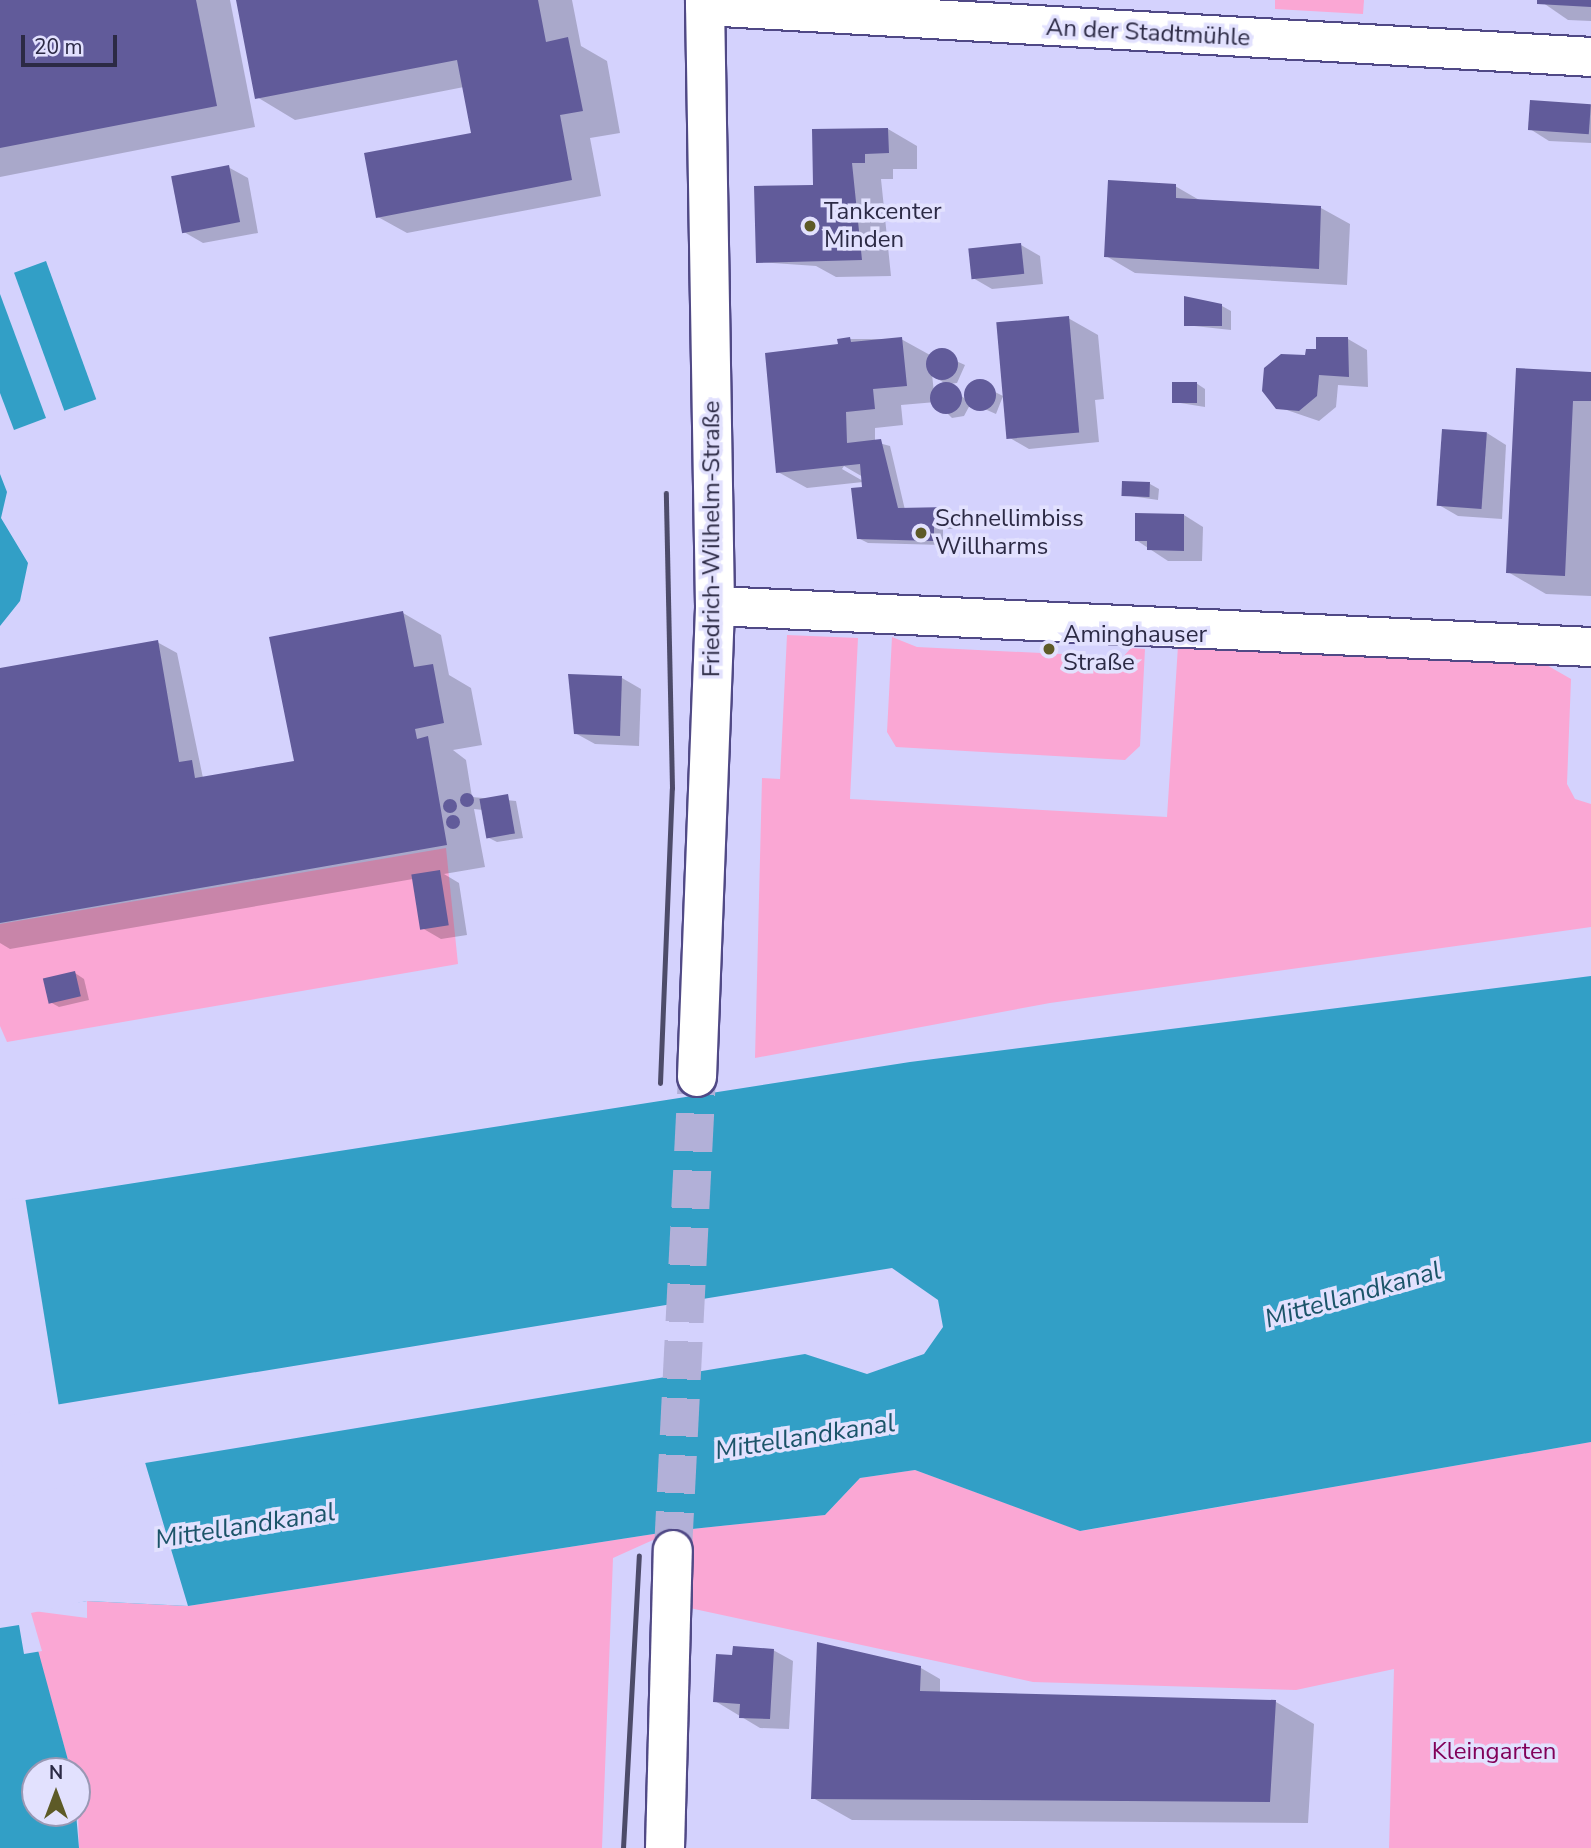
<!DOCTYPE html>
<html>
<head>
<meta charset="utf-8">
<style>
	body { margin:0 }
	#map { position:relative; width:1591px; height:1848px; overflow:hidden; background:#d4d2fd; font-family:"Nunito Sans",sans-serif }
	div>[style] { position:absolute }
	.green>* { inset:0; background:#faa7d4 }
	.water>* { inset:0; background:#329fc6; transform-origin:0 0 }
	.pier>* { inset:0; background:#d4d2fd }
	.shadow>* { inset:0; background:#0003 }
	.building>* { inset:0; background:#615b9a; transform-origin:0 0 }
	.round { border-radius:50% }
	.minor-tunnel>* { height:38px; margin-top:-19px; transform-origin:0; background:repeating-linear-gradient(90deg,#b2b0d8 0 38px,transparent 0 57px) }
	.roads { filter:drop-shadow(2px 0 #504986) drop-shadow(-2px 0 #504986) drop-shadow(0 2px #504986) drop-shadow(0 -2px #504986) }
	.minor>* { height:38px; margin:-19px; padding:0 19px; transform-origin:19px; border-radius:19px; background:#fff }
	.rail>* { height:5px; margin:-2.5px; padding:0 2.5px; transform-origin:2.5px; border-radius:2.5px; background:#4d4b69 }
	.dots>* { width:19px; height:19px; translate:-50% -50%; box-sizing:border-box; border:4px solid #e2e1fe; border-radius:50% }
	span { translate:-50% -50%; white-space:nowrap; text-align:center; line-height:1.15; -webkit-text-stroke:7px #e2e1fe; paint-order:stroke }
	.street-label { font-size:24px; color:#2c2a45 }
	.poi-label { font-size:24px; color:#2c2a45 }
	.left { translate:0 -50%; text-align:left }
	.park-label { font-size:24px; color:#81015a }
	.water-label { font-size:26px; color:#1b5469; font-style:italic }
	.north { position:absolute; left:21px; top:1757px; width:70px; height:70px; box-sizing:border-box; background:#e2e1fe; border:2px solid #9998b4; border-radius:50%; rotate:0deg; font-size:19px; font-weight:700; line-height:28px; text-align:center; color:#2c2a45 }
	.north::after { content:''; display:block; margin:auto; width:24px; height:32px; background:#5d5a27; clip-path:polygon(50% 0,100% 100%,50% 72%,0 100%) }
	.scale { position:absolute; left:21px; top:35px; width:96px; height:32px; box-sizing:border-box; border:4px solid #2c2a45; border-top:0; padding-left:9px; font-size:21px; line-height:24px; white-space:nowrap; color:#2c2a45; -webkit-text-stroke:5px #e2e1fe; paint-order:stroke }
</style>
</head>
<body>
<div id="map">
	<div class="green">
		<div style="clip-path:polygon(1275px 0,1364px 0,1363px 14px,1275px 9px)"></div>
		<div style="clip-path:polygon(787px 635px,858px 638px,850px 799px,1167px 817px,1178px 646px,1543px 663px,1571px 679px,1567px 784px,1575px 799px,1591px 804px,1591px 927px,1050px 1003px,755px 1058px,762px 778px,780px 779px)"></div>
		<div style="clip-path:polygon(892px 637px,917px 647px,1123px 657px,1131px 648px,1145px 649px,1140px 746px,1125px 760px,896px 747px,887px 732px)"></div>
		<div style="clip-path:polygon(446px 848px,458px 964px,7px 1042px,0 1026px,0 924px)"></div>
		<div style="clip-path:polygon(1591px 1442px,1591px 1848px,1389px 1848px,1394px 1669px,1296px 1690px,1033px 1682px,671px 1604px,673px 1531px,613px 1558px,602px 1848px,79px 1848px,77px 1771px,71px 1771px,26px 1610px,87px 1618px,87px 1601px,188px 1606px,673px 1531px,825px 1515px,860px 1478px,915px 1470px,1081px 1531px)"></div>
	</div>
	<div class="water">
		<div style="left:46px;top:261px;width:147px;height:34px;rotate:70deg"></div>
		<div style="clip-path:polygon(0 294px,46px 418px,14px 430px,0 393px)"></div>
		<div style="clip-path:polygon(0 474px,7px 492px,1px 518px,28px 563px,20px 601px,0 626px)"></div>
		<div style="clip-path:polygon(1591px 976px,1591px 1442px,1080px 1531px,915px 1470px,860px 1478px,825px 1515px,673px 1531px,188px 1606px,87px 1601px,27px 1610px,71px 1771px,35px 1771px,35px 1813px,76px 1813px,79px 1848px,0 1848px,0 1461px,7px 1500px,79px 1488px,145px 1463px,805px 1354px,867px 1374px,924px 1354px,943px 1327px,938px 1300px,892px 1268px,0 1414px,0 1204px,910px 1062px)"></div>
	</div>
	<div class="pier">
		<div style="clip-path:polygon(25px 1197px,59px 1407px,0 1417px,0 1201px)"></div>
		<div style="clip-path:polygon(0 1457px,10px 1496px,78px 1485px,144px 1459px,188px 1606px,87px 1601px,31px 1613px,42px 1651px,24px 1654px,19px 1625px,0 1628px)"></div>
	</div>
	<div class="shadow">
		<div style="clip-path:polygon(0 0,230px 0,255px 127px,0 177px)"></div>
		<div style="clip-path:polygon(238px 0,572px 0,581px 46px,607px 61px,620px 133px,590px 138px,601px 196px,407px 233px,378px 217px,473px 134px,464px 87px,295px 120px,257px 97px)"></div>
		<div style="clip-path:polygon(1539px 0,1591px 0,1591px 21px,1568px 20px)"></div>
		<div style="clip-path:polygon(1591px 105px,1591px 143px,1549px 141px,1530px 129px)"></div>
		<div style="clip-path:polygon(888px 129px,917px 146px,917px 169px,893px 169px,893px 179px,881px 179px,891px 276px,836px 277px,816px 266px,758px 262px,815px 187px)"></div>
		<div style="clip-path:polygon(228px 167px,248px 178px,258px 233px,203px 243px,184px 232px)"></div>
		<div style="clip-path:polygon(1175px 186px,1201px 201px,1321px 208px,1350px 224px,1347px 285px,1135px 273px,1106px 256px)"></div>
		<div style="clip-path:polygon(1021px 245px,1040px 256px,1043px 284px,992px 289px,973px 278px)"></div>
		<div style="clip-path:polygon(1222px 306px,1231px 311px,1231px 330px,1185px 325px)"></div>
		<div style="clip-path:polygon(1068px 318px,1098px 335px,1104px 399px,1095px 400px,1099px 442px,1029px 449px,1010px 438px)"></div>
		<div style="clip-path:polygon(evenodd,850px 339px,901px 339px,930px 355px,931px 364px,936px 352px,965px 365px,957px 383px,949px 384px,967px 401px,975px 382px,1003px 396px,996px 414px,971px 403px,964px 416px,952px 418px,936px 402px,901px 405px,903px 425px,875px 428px,875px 442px,890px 446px,905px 510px,958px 514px,958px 529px,943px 529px,943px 545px,868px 543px,858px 538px,863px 482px,807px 488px,778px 472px,839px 346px,850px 339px,932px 374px,936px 378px,948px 385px,934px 393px,932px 374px,850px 339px,844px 466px,863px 477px,863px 481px,842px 469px,844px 466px)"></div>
		<div style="clip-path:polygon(1348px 339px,1367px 350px,1368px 387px,1338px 385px,1336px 407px,1319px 421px,1278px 407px,1307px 357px)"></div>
		<div style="clip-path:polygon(1518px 370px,1591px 374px,1591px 596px,1546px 594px,1508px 572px)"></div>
		<div style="clip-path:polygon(1196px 383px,1205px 389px,1205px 407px,1174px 402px)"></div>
		<div style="clip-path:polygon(1487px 433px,1506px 445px,1502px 519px,1458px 516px,1439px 505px)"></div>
		<div style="clip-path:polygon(1150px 484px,1159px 489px,1158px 500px,1124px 495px)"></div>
		<div style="clip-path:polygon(1184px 515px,1203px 527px,1202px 561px,1168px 561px,1136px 540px)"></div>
		<div style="clip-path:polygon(403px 613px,441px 635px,449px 675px,471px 688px,482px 745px,453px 750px,466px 760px,472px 797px,516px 801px,523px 838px,497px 842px,487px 837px,483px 810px,474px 809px,485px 867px,444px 874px,459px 883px,467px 935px,441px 939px,422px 928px,413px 879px,10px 949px,0 943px,0 670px,157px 642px,177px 653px,203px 778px,296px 762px)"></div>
		<div style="clip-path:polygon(622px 678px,641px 689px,639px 746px,595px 744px,575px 733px)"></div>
		<div style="clip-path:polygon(75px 973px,84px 979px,89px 1000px,59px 1007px,50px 1002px)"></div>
		<div style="clip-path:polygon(773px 1650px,793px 1661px,789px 1729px,760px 1728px,715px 1701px,734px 1657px)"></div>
		<div style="clip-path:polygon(921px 1668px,940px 1679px,940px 1692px,1276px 1702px,1314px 1724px,1308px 1823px,852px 1820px,813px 1798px)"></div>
	</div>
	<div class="building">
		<div style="clip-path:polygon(0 0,196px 0,217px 106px,0 148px)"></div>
		<div style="clip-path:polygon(236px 0,538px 0,546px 42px,568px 37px,583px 111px,560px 115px,572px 180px,376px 218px,364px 153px,471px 133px,457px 60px,255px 99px)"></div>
		<div style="clip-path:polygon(1537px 0,1591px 0,1591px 7px,1537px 4px)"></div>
		<div style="left:1530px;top:100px;width:61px;height:30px;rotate:4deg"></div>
		<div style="clip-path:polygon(888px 128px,889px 153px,865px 154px,865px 163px,852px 163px,862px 260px,756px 263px,754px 186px,813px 185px,812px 129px)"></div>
		<div style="left:229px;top:165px;width:58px;height:59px;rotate:79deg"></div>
		<div style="clip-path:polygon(1108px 180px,1176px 184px,1176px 198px,1321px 206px,1319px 269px,1104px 257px)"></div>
		<div style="left:1021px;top:243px;width:31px;height:53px;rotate:84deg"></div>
		<div style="clip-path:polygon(1184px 296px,1222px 304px,1222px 326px,1184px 326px)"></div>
		<div style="left:1069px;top:316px;width:117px;height:73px;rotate:85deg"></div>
		<div style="clip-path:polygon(850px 337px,851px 342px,902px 337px,907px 386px,873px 389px,875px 409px,846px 412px,847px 443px,881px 439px,898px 508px,949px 507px,949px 525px,934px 525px,934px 541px,857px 539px,851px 488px,862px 487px,860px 464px,776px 473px,765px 353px,838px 344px,837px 339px)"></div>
		<div style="clip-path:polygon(1316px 337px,1348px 337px,1349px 377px,1319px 375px,1317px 396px,1299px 411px,1276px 409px,1262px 391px,1264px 368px,1281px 354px,1305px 355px,1306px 349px,1316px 349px)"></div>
		<div class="round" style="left:926px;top:348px;width:32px;height:32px"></div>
		<div style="clip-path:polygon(1516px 368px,1591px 372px,1591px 401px,1573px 401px,1565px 576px,1506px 573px)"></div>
		<div class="round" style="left:964px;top:379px;width:32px;height:32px"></div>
		<div style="left:1172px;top:382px;width:25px;height:21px"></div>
		<div class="round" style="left:930px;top:382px;width:32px;height:32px"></div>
		<div style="left:1442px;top:429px;width:45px;height:77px;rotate:4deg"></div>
		<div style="left:1122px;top:481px;width:28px;height:15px;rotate:2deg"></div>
		<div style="clip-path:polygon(1135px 513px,1184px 514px,1184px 551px,1147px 550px,1147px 541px,1135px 541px)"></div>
		<div style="clip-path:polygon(403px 611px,414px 667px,433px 664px,444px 723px,415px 729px,417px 739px,428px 736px,447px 845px,0 923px,0 668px,158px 640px,179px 762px,192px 760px,195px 778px,294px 761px,269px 637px)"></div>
		<div style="clip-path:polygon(568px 674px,622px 676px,620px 736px,574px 734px)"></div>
		<div class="round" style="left:460px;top:793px;width:14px;height:14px"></div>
		<div style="left:508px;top:794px;width:40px;height:29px;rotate:80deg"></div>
		<div class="round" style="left:443px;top:799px;width:14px;height:14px"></div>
		<div class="round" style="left:446px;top:815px;width:14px;height:14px"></div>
		<div style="left:440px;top:870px;width:56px;height:29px;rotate:81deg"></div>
		<div style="left:75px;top:971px;width:26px;height:33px;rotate:77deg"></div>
		<div style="clip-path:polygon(817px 1642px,921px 1666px,920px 1691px,1276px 1700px,1270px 1802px,811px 1799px)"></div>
		<div style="clip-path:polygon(733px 1646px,774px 1649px,770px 1719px,739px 1718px,740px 1704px,713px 1702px,716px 1654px,732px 1655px)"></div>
	</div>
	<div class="minor-tunnel">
		<div style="left:673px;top:1550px;width:474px;rotate:-87.1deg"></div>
	</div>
	<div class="roads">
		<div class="minor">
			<div style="left:705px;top:6px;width:887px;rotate:3.29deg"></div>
			<div style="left:715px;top:606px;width:877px;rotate:2.68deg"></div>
			<div style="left:697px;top:1077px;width:471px;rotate:-87.8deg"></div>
			<div style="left:715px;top:606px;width:606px;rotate:-90.95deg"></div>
			<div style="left:665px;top:1848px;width:298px;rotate:-88.5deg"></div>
		</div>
	</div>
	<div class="rail">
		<div style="left:660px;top:1083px;width:295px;rotate:-87.7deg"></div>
		<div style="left:672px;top:788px;width:295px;rotate:-91.2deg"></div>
		<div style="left:623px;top:1848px;width:293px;rotate:-86.9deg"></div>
	</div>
	<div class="dots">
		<div style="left:810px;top:226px;background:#5d5a27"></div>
		<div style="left:921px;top:533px;background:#5d5a27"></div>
		<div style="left:1049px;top:649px;background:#5d5a27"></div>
	</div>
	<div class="street-label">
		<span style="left:1148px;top:33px;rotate:3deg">An der Stadtmühle</span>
		<span style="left:712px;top:539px;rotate:-90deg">Friedrich-Wilhelm-Straße</span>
	</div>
	<div class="poi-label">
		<span class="left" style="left:824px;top:226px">Tankcenter<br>Minden</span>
		<span class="left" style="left:935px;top:533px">Schnellimbiss<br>Willharms</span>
		<span class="left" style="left:1063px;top:649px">Aminghauser<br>Straße</span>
	</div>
	<div class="park-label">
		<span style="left:1494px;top:1752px">Kleingarten</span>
	</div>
	<div class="water-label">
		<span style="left:1353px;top:1295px;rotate:-16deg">Mittellandkanal</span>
		<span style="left:805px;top:1437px;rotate:-9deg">Mittellandkanal</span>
		<span style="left:245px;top:1526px;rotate:-9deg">Mittellandkanal</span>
	</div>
	<div class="north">N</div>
	<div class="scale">20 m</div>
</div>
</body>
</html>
